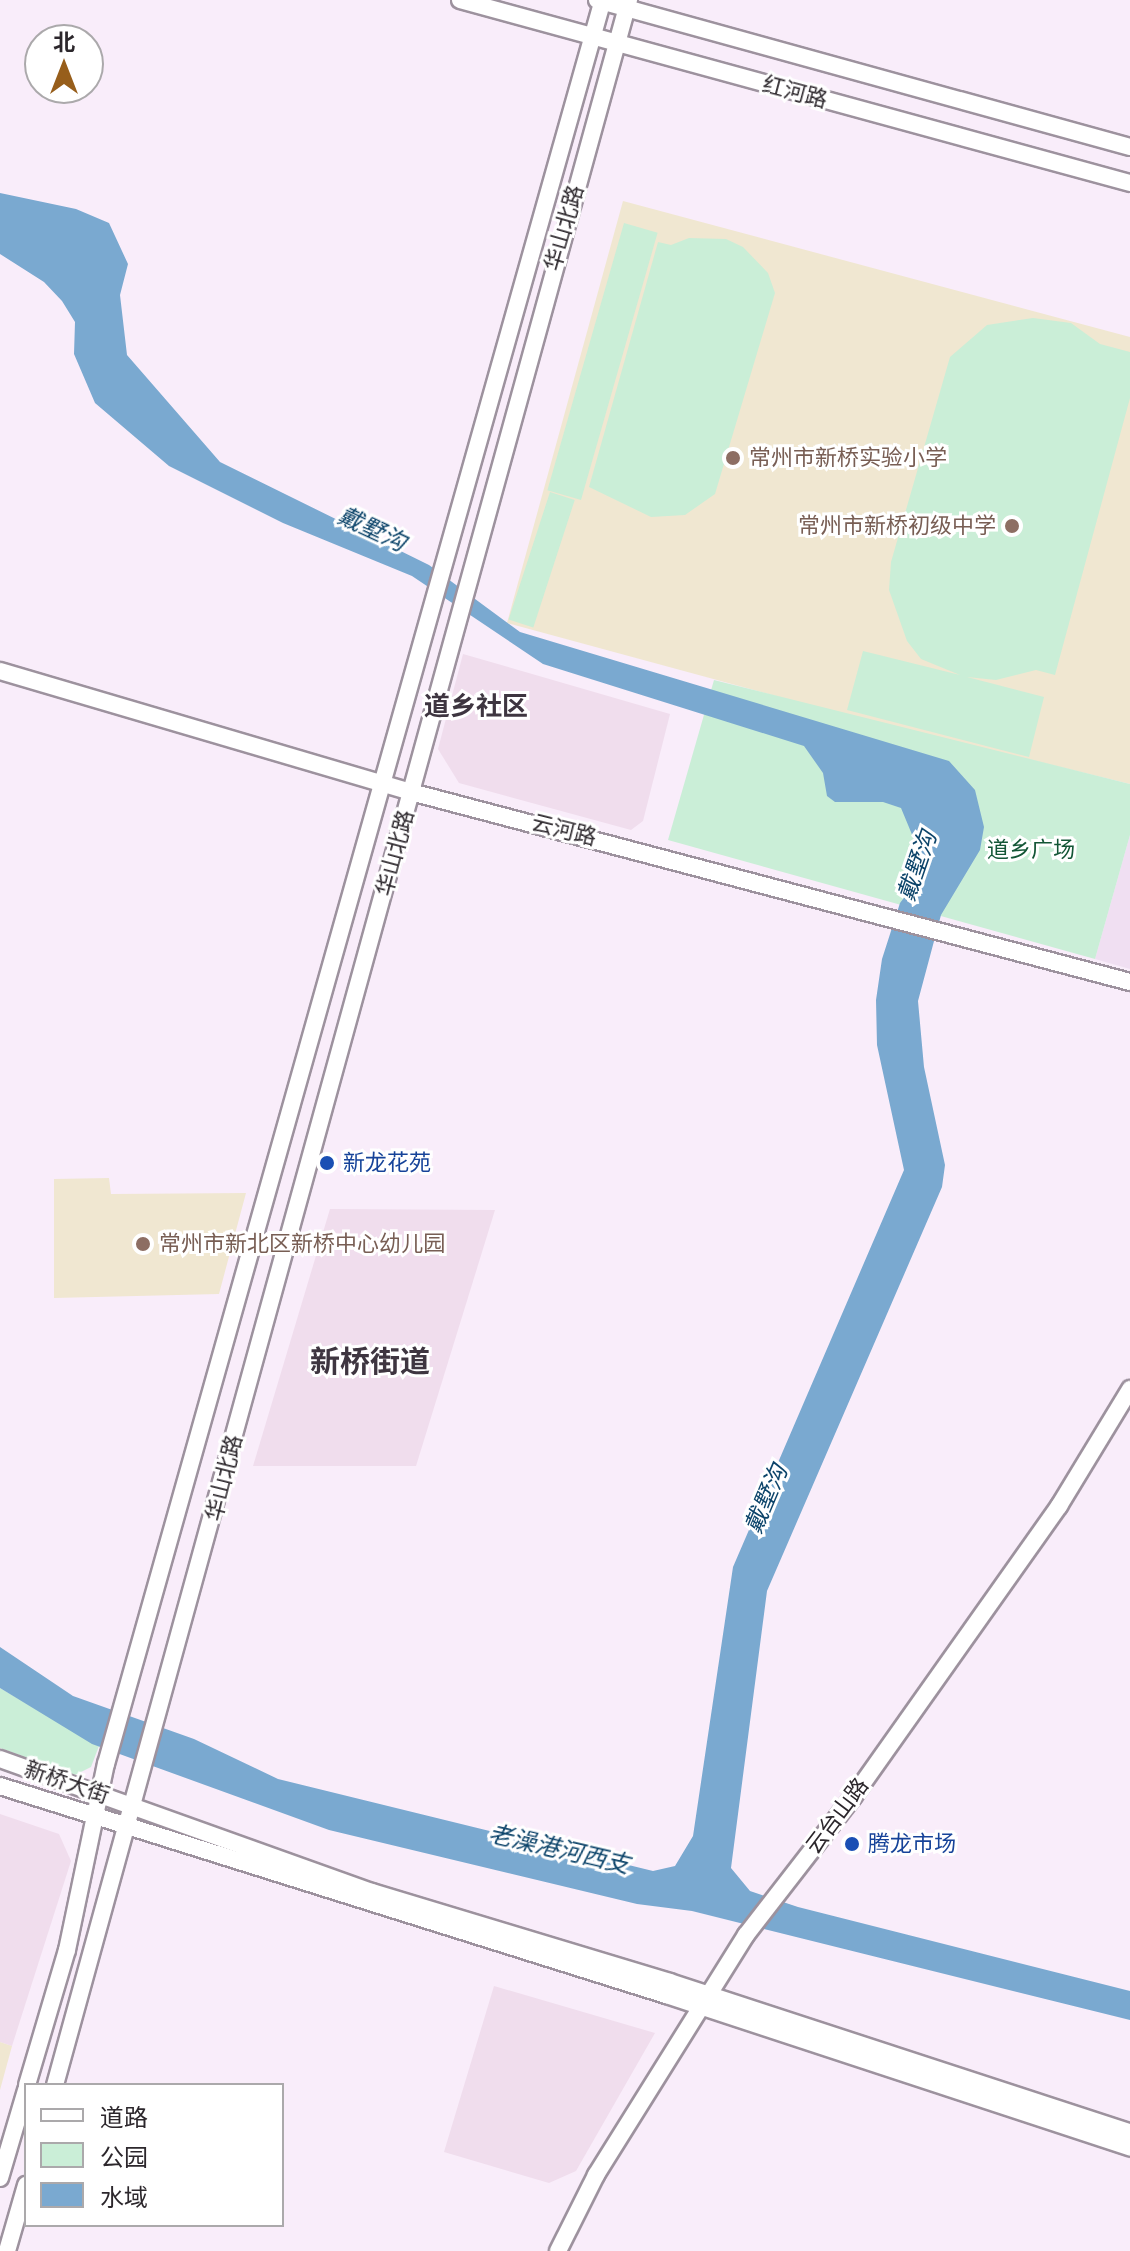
<!DOCTYPE html>
<html>
<head>
<meta charset="utf-8">
<style>
	body { margin:0 }
	#map { position:relative; width:1130px; height:2251px; overflow:hidden; background:#f9edfa; font-family:"Archivo Narrow","Noto Sans SC",sans-serif }
	div>[style] { position:absolute }
	.commercial>* { inset:0; background:#f0dded }
	.built>* { inset:0; background:#f0dff2 }
	.education>* { inset:0; background:#f0e7d1 }
	.green>* { inset:0; background:#caeed7; transform-origin:0 0 }
	.water>* { inset:0; background:#7aa9d0 }
	.roads { filter:drop-shadow(2px 0 #9d929e) drop-shadow(-2px 0 #9d929e) drop-shadow(0 2px #9d929e) drop-shadow(0 -2px #9d929e) }
	.secondary>* { height:16px; margin:-8px; padding:0 8px; transform-origin:8px; border-radius:8px; background:#fff }
	.dots>* { width:22px; height:22px; translate:-50% -50%; box-sizing:border-box; border:4px solid #fff; border-radius:50% }
	span { translate:-50% -50%; white-space:nowrap; text-align:center; line-height:1.15; -webkit-text-stroke:6px #fff; paint-order:stroke }
	.street-label { font-size:22px; color:#2c272c }
	.education-label { font-size:22px; color:#785e54 }
	.left { translate:0 -50%; text-align:left }
	.right { translate:-100% -50%; text-align:right }
	.park-label { font-size:22px; color:#135636 }
	.transit-label { font-size:22px; color:#164399 }
	.water-label { font-size:24px; color:#0c446a; font-style:italic }
	.quarter-label { font-size:26px; color:#3e3540; font-weight:700 }
	.district-label { font-size:30px; color:#3e3540; font-weight:700 }
	.legend { position:absolute; left:24px; top:2083px; width:260px; height:144px; box-sizing:border-box; background:#fff; border:2px solid #aba9ab; margin:0; padding:10px 14px; list-style:none; font-size:24px; color:#2c272c }
	.legend li { display:flex; align-items:center; gap:16px; height:40px }
	.legend b { width:40px; border:2px solid #aba9ab }
	.north { position:absolute; left:24px; top:24px; width:80px; height:80px; box-sizing:border-box; background:#fff; border:2px solid #aba9ab; border-radius:50%; rotate:0deg; font-size:22px; font-weight:700; line-height:32px; text-align:center; color:#2c272c }
	.north::after { content:''; display:block; margin:auto; width:28px; height:36px; background:#975e1b; clip-path:polygon(50% 0,100% 100%,50% 72%,0 100%) }
</style>
</head>
<body>
<div id="map">
	<div class="commercial">
		<div style="clip-path:polygon(463px 654px,670px 714px,643px 821px,631px 830px,459px 783px,438px 749px)"></div>
		<div style="clip-path:polygon(330px 1209px,495px 1210px,416px 1466px,253px 1466px)"></div>
		<div style="clip-path:polygon(0 1814px,59px 1834px,71px 1861px,12px 2046px,0 2042px)"></div>
		<div style="clip-path:polygon(494px 1986px,655px 2033px,576px 2171px,549px 2183px,444px 2152px)"></div>
	</div>
	<div class="built">
		<div style="clip-path:polygon(1130px 835px,1130px 969px,1095px 959px)"></div>
	</div>
	<div class="education">
		<div style="clip-path:polygon(623px 201px,1130px 337px,1130px 784px,842px 714px,507px 623px)"></div>
		<div style="clip-path:polygon(109px 1178px,111px 1194px,246px 1193px,219px 1294px,54px 1298px,54px 1179px)"></div>
		<div style="clip-path:polygon(0 2042px,12px 2046px,0 2090px)"></div>
	</div>
	<div class="green">
		<div style="left:624px;top:223px;width:35px;height:278px;rotate:16deg"></div>
		<div style="clip-path:polygon(689px 238px,726px 239px,743px 247px,768px 273px,775px 293px,715px 494px,685px 515px,651px 517px,589px 487px,658px 242px,671px 245px)"></div>
		<div style="clip-path:polygon(1033px 318px,1071px 323px,1100px 344px,1130px 352px,1130px 398px,1055px 675px,1036px 670px,996px 680px,967px 677px,1044px 697px,1029px 757px,847px 710px,863px 651px,960px 675px,921px 659px,907px 641px,889px 590px,891px 562px,950px 357px,987px 325px)"></div>
		<div style="left:550px;top:492px;width:26px;height:134px;rotate:18deg"></div>
		<div style="clip-path:polygon(714px 680px,1130px 784px,1130px 835px,1095px 959px,668px 840px)"></div>
		<div style="clip-path:polygon(0 1688px,99px 1746px,91px 1767px,75px 1775px,0 1748px)"></div>
	</div>
	<div class="water">
		<div style="clip-path:polygon(0 193px,76px 209px,109px 223px,128px 264px,120px 295px,127px 355px,220px 462px,429px 565px,520px 632px,949px 761px,975px 790px,984px 827px,980px 850px,941px 915px,918px 1001px,924px 1067px,945px 1165px,942px 1187px,767px 1591px,731px 1868px,750px 1891px,798px 1907px,1130px 1991px,1130px 2020px,692px 1911px,637px 1904px,329px 1830px,92px 1744px,0 1688px,0 1647px,73px 1696px,194px 1739px,278px 1779px,653px 1871px,675px 1866px,693px 1836px,733px 1567px,904px 1170px,877px 1045px,876px 1000px,882px 959px,900px 903px,922px 874px,923px 861px,901px 808px,883px 802px,835px 802px,827px 796px,823px 773px,804px 746px,543px 664px,412px 576px,283px 523px,169px 466px,95px 403px,74px 354px,75px 322px,62px 301px,44px 282px,0 254px)"></div>
	</div>
	<div class="roads">
		<div class="secondary">
			<div style="left:460px;top:0;width:695px;rotate:15.28deg"></div>
			<div style="left:597px;top:0;width:553px;rotate:15.42deg"></div>
			<div style="left:0;top:671px;width:428px;rotate:16.4deg"></div>
			<div style="left:411px;top:792px;width:744px;rotate:14.8deg"></div>
			<div style="left:0;top:1759px;width:395px;rotate:19.7deg"></div>
			<div style="left:372px;top:1892px;width:311px;rotate:16.8deg"></div>
			<div style="left:670px;top:1982px;width:484px;rotate:18.1deg"></div>
			<div style="left:0;top:1786px;width:698px;rotate:17.42deg"></div>
			<div style="left:666px;top:1995px;width:489px;rotate:18.2deg"></div>
			<div style="left:27px;top:2085px;width:141px;rotate:-73.5deg"></div>
			<div style="left:67px;top:1950px;width:190px;rotate:-78.2deg"></div>
			<div style="left:106px;top:1764px;width:1833px;rotate:-74.27deg"></div>
			<div style="left:55px;top:2085px;width:2163px;rotate:-74.61deg"></div>
			<div style="left:0;top:2178px;width:92px;rotate:-73.5deg"></div>
			<div style="left:7px;top:2251px;width:69px;rotate:-73.9deg"></div>
			<div style="left:558px;top:2251px;width:85px;rotate:-63.4deg"></div>
			<div style="left:596px;top:2175px;width:283px;rotate:-58deg"></div>
			<div style="left:746px;top:1935px;width:175px;rotate:-52.2deg"></div>
			<div style="left:853px;top:1797px;width:357px;rotate:-54.7deg"></div>
			<div style="left:1059px;top:1506px;width:137px;rotate:-58.7deg"></div>
		</div>
	</div>
	<div class="dots">
		<div style="left:733px;top:458px;background:#8d6e63"></div>
		<div style="left:1012px;top:526px;background:#8d6e63"></div>
		<div style="left:327px;top:1163px;background:#1a4fb4"></div>
		<div style="left:143px;top:1244px;background:#8d6e63"></div>
		<div style="left:852px;top:1844px;background:#1a4fb4"></div>
	</div>
	<div class="street-label">
		<span style="left:795px;top:92px;rotate:15deg">红河路</span>
		<span style="left:564px;top:228px;rotate:-74deg">华山北路</span>
		<span style="left:564px;top:830px;rotate:14deg">云河路</span>
		<span style="left:395px;top:853px;rotate:-75deg">华山北路</span>
		<span style="left:224px;top:1478px;rotate:-76deg">华山北路</span>
		<span style="left:67px;top:1782px;rotate:19deg">新桥大街</span>
		<span style="left:837px;top:1816px;rotate:-53deg">云台山路</span>
	</div>
	<div class="education-label">
		<span class="left" style="left:749px;top:458px">常州市新桥实验小学</span>
		<span class="right" style="left:996px;top:526px">常州市新桥初级中学</span>
		<span class="left" style="left:159px;top:1244px">常州市新北区新桥中心幼儿园</span>
	</div>
	<div class="park-label">
		<span style="left:1031px;top:850px">道乡广场</span>
	</div>
	<div class="transit-label">
		<span class="left" style="left:343px;top:1163px">新龙花苑</span>
		<span class="left" style="left:868px;top:1844px">腾龙市场</span>
	</div>
	<div class="water-label">
		<span style="left:372px;top:529px;rotate:25deg">戴墅沟</span>
		<span style="left:917px;top:866px;rotate:-71deg">戴墅沟</span>
		<span style="left:766px;top:1499px;rotate:-67deg">戴墅沟</span>
		<span style="left:559px;top:1849px;rotate:13deg">老澡港河西支</span>
	</div>
	<div class="quarter-label">
		<span style="left:476px;top:706px">道乡社区</span>
	</div>
	<div class="district-label">
		<span style="left:370px;top:1361px">新桥街道</span>
	</div>
	<ul class="legend">
	<li><b style="height:10px;background:#fff"></b>道路</li>
	<li><b style="height:22px;background:#caeed7"></b>公园</li>
	<li><b style="height:22px;background:#7aa9d0"></b>水域</li>
	</ul>
	<div class="north">北</div>
</div>
</body>
</html>
